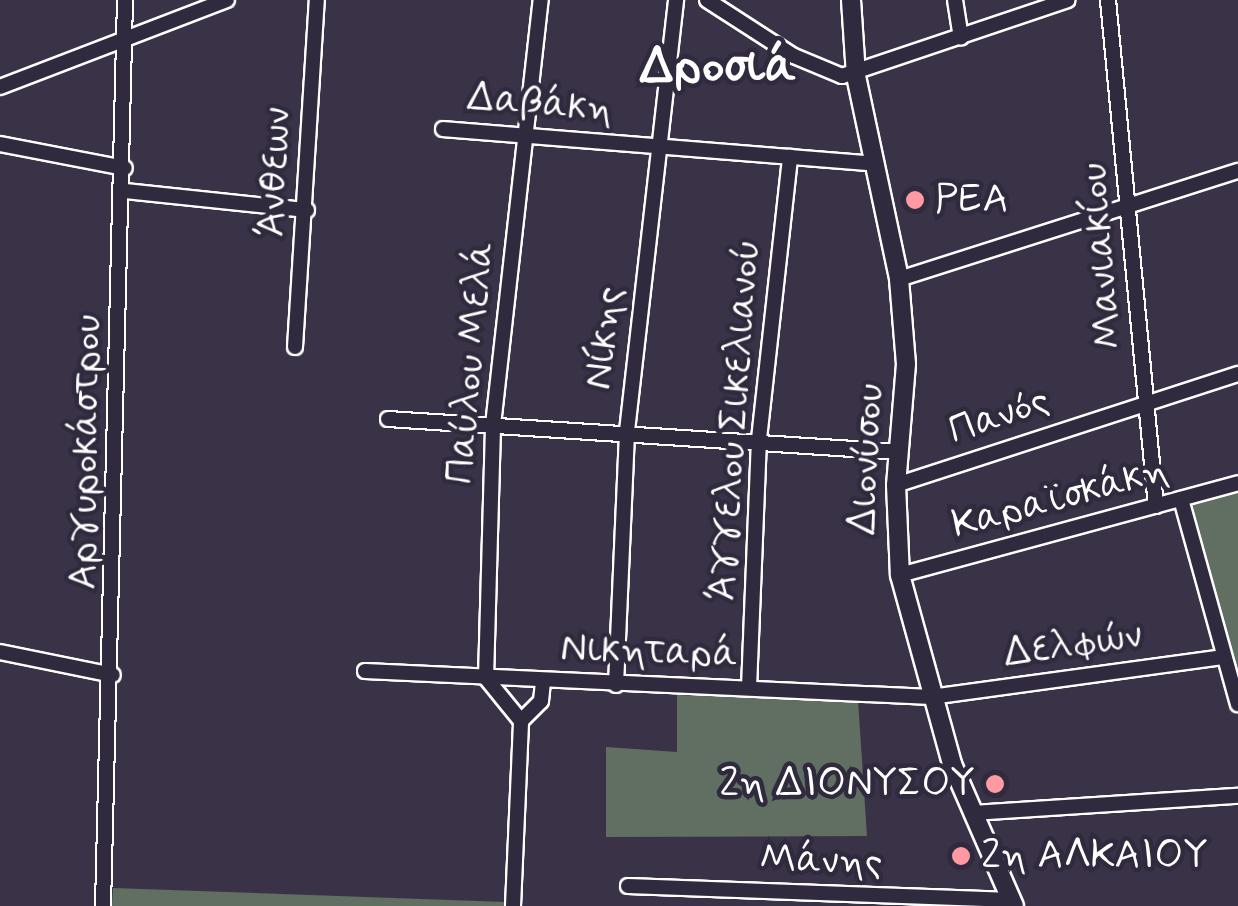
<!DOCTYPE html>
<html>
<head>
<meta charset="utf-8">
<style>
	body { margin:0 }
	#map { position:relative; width:1238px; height:906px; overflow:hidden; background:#3a3348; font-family:Mynerve,sans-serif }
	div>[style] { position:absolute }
	.green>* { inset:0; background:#616e62 }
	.roads { filter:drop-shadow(2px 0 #fff) drop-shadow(-2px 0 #fff) drop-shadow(0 2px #fff) drop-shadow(0 -2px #fff) }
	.minor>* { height:14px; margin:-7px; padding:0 7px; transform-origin:7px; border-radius:7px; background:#2f2a3d }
	.major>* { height:18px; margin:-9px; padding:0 9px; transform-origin:9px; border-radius:9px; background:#2f2a3d }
	.dots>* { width:28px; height:28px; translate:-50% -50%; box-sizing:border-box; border:5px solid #2f2a3d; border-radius:50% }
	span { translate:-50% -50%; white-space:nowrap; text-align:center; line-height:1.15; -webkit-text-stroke:9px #2f2a3d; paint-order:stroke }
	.street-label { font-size:40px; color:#fff }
	.poi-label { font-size:40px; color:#fff }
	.left { translate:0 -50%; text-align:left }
	.right { translate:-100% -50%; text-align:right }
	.district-label { font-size:50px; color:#fff; font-weight:700 }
</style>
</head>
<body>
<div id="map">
	<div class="green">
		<div style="clip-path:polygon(1238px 490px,1238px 676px,1192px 503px)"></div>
		<div style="clip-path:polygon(677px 695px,858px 700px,867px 836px,606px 837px,606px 747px,677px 752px)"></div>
		<div style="clip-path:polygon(113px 888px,505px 902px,505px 906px,112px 906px)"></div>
	</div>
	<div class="roads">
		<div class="minor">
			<div style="left:707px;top:0;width:103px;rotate:32.8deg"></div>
			<div style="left:794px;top:56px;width:52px;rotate:22.6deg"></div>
			<div style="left:842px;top:76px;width:238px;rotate:-18.6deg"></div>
			<div style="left:955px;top:0;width:38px;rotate:81deg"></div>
			<div style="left:1108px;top:0;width:508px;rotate:84.58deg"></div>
			<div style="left:0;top:87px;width:243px;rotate:-21deg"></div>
			<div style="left:443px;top:129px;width:428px;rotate:4.6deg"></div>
			<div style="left:0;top:144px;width:127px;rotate:10.9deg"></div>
			<div style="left:125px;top:191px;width:183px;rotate:6deg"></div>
			<div style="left:899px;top:279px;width:356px;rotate:-17.7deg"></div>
			<div style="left:295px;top:347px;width:348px;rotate:-86.4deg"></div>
			<div style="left:388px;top:419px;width:513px;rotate:3.69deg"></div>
			<div style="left:896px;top:485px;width:360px;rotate:-18deg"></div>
			<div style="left:1181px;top:499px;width:213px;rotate:74.5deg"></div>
			<div style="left:900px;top:575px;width:350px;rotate:-15.2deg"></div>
			<div style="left:0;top:652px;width:115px;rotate:11.5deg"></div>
			<div style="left:365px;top:671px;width:567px;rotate:2.63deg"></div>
			<div style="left:931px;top:697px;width:296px;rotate:-7.8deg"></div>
			<div style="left:616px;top:685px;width:254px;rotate:-87.5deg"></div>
			<div style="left:627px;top:431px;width:434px;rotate:-83.5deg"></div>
			<div style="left:749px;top:688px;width:249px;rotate:-87.7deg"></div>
			<div style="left:759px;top:439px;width:284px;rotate:-83.7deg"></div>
			<div style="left:521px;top:721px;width:28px;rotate:-45deg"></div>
			<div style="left:541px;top:701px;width:20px;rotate:-84deg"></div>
			<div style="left:972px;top:813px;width:267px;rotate:-3.7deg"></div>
			<div style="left:628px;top:886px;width:384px;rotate:2.1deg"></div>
			<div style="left:103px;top:906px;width:906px;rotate:-88.61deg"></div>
			<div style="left:513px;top:906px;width:185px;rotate:-87.5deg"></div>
			<div style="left:521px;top:721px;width:55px;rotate:-129.1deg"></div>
			<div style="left:486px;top:678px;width:253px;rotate:-88.4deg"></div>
			<div style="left:493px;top:425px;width:428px;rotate:-83.6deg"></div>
		</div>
		<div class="major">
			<div style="left:851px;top:0;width:76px;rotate:86.2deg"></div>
			<div style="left:856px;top:76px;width:208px;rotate:78deg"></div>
			<div style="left:899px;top:279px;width:85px;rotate:85.3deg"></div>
			<div style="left:906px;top:364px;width:121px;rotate:94.7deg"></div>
			<div style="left:896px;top:485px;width:90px;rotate:87.5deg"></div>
			<div style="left:900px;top:575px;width:196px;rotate:74.6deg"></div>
			<div style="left:952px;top:764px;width:155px;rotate:66.4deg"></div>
		</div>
	</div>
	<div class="dots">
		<div style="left:915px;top:200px;background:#ff9aa2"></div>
		<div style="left:995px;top:784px;background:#ff9aa2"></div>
		<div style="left:961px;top:856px;background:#ff9aa2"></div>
	</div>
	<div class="street-label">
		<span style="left:540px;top:104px;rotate:5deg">Δαβάκη</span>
		<span style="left:275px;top:172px;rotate:-87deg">Άνθεων</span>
		<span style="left:1102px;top:256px;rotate:-95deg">Μανιακίου</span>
		<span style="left:605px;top:338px;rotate:-83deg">Νίκης</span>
		<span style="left:471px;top:363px;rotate:-85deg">Παύλου Μελά</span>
		<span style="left:999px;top:416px;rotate:-19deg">Πανός</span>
		<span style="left:735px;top:420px;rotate:-86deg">Άγγελου Σικελιανού</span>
		<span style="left:86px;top:452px;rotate:-89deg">Αργυροκάστρου</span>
		<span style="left:867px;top:459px;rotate:-87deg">Διονύσου</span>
		<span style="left:1060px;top:498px;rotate:-15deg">Καραϊσκάκη</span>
		<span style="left:1073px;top:645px;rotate:-8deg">Δελφών</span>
		<span style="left:649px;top:652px;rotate:2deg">Νικηταρά</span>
		<span style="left:821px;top:861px;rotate:2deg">Μάνης</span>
	</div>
	<div class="poi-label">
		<span class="left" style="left:935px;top:200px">ΡΕΑ</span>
		<span class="right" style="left:975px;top:784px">2η ΔΙΟΝΥΣΟΥ</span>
		<span class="left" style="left:981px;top:856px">2η ΑΛΚΑΙΟΥ</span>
	</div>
	<div class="district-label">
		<span style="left:718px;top:68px">Δροσιά</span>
	</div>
</div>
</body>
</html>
